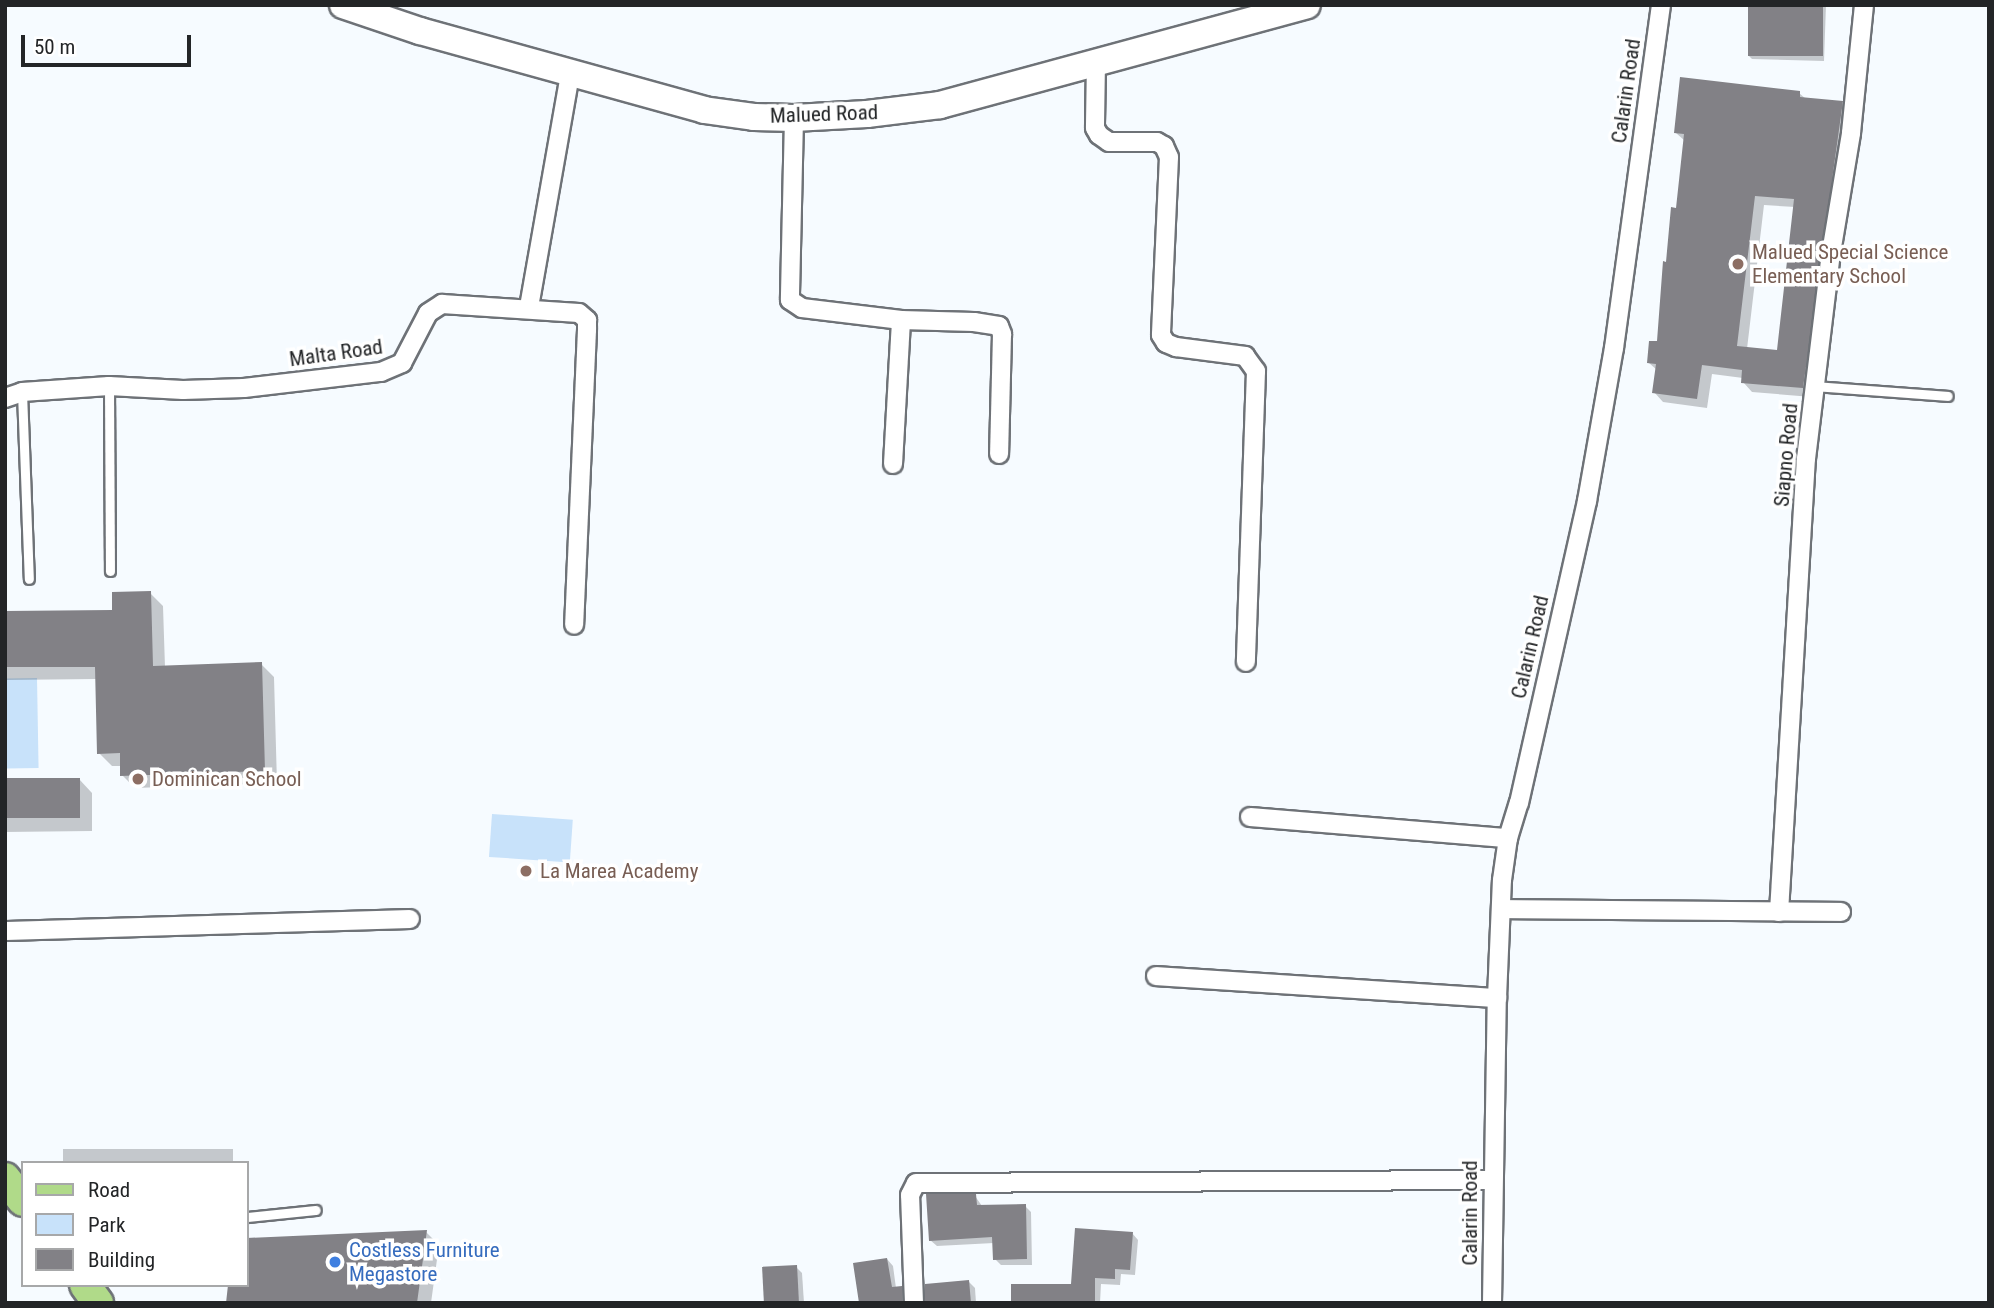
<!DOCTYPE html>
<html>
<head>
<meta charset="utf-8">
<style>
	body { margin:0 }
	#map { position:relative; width:1994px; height:1308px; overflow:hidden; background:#f6fbff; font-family:"Roboto Condensed",sans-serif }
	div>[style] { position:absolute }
	.green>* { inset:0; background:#c8e2fa; transform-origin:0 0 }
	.shadow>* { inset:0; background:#0003; transform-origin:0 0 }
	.building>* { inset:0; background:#828186; transform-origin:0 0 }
	.roads { filter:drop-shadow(2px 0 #6e7277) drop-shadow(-2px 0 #6e7277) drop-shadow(0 2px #6e7277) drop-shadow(0 -2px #6e7277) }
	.lane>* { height:9px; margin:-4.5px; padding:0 4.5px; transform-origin:4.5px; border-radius:4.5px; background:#fff }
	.street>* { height:18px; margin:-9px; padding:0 9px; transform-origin:9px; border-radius:9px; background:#fff }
	.secondary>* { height:26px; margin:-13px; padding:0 13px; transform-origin:13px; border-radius:13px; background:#fff }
	.primary>* { height:30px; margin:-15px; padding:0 15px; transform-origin:15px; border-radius:15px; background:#b0da89 }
	.dots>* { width:19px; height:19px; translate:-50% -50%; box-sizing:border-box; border:4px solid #fff; border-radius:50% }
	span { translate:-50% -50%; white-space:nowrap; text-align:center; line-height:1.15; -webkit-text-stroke:7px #fff; paint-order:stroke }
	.street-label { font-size:21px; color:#232527 }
	.education-label { font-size:21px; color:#785e54 }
	.left { translate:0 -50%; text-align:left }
	.shop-label { font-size:21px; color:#366cbe }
	.frame { position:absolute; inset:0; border:7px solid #232527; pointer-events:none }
	.legend { position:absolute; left:21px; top:1161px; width:228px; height:126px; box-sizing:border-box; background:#fff; border:2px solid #a7a8a9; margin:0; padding:9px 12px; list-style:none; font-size:21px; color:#232527 }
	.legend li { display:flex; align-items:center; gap:14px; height:35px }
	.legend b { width:35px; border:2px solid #a7a8a9 }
	.scale { position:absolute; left:21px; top:35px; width:170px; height:32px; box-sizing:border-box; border:4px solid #232527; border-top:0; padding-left:9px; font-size:21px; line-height:24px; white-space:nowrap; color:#232527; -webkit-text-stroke:5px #fff; paint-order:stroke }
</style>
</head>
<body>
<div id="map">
	<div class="green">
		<div style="left:37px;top:678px;width:90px;height:32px;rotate:89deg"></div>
		<div style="left:492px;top:814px;width:81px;height:43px;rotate:4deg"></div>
	</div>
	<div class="shadow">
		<div style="clip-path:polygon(1750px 5px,1826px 5px,1824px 61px,1752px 59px,1748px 55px)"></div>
		<div style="clip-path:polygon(evenodd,1799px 93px,1806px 99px,1842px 103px,1852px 112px,1812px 397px,1752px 392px,1743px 382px,1743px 378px,1712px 374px,1707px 408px,1663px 402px,1654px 392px,1657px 370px,1649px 363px,1659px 343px,1678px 209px,1685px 141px,1676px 133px,1799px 93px,1764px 205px,1795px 207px,1779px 352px,1747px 349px,1764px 205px)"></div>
		<div style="clip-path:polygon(150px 593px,163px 606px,165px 667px,261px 664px,274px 677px,277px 783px,135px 788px,122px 775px,122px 766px,112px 766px,99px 753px,97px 679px,5px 680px,5px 613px,114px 611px)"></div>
		<div style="clip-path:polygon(79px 779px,92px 793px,92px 831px,5px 832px,5px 780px)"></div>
		<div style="left:63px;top:1149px;width:170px;height:14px"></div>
		<div style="clip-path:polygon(975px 1196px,982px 1206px,1025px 1206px,1031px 1212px,1032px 1265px,1001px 1265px,995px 1259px,994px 1243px,937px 1246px,930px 1240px)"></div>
		<div style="clip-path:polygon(426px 1232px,439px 1245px,431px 1303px,228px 1303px,247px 1285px,247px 1240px)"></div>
		<div style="clip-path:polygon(1132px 1233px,1138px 1240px,1135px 1275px,1121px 1274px,1120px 1285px,1101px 1284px,1100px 1303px,1013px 1303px,1073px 1286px)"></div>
		<div style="clip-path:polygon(887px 1259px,893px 1266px,896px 1288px,901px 1287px,908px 1294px,908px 1303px,860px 1303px)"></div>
		<div style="clip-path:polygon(796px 1267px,802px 1273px,804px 1303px,767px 1303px)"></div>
		<div style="clip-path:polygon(969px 1282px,975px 1288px,976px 1303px,927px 1303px)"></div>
	</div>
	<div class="building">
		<div style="left:1748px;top:5px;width:75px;height:51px"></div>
		<div style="clip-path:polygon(evenodd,1680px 77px,1800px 91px,1800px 97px,1843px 101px,1803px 388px,1741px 383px,1742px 370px,1702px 365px,1697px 399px,1652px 393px,1656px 364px,1647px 363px,1649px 341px,1657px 341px,1663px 261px,1666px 262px,1671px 207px,1676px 208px,1684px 134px,1674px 133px,1680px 77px,1755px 196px,1794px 199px,1777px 350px,1737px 346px,1755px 196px)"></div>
		<div style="clip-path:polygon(151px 591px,153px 666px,262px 662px,265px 771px,120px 776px,120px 753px,97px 754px,95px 667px,5px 667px,5px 611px,112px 610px,112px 592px)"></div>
		<div style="left:80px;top:778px;width:40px;height:75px;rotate:90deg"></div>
		<div style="clip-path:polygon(926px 1194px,976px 1194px,977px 1205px,1026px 1204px,1027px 1259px,993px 1260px,992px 1237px,929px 1241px)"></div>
		<div style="clip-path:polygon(1075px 1228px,1133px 1232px,1130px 1270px,1115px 1269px,1115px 1279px,1095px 1278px,1095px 1303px,1011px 1303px,1011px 1284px,1071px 1284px)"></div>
		<div style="clip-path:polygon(427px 1230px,417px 1303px,226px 1303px,228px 1285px,247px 1285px,247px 1238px)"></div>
		<div style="clip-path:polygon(887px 1258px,892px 1287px,902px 1286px,903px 1303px,859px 1303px,853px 1263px)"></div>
		<div style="left:797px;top:1265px;width:38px;height:35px;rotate:87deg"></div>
		<div style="clip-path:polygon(969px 1280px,971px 1303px,925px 1303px,925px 1284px)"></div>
	</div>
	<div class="roads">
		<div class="lane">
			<div style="left:109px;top:386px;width:185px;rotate:89.7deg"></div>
			<div style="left:1815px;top:386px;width:133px;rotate:4.3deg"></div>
			<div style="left:22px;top:392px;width:187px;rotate:87.9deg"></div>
			<div style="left:247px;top:1217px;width:69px;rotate:-5.8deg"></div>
		</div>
		<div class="street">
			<div style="left:1096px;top:61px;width:67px;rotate:90.9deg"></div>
			<div style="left:1095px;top:128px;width:8px;rotate:60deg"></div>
			<div style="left:1099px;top:135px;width:12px;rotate:35deg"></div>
			<div style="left:1109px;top:142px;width:48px"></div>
			<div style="left:1157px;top:142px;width:8px;rotate:30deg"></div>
			<div style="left:1164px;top:146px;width:12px;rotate:66deg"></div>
			<div style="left:1169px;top:157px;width:178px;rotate:92.6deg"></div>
			<div style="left:1161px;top:335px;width:9px;rotate:58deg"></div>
			<div style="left:1166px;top:343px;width:11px;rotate:22deg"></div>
			<div style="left:1176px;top:347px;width:70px;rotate:7.4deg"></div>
			<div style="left:1245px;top:356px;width:19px;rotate:54deg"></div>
			<div style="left:1256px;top:371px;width:291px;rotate:92deg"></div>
			<div style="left:794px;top:118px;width:182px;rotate:91.3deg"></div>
			<div style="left:790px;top:300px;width:14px;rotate:34deg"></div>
			<div style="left:802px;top:308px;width:100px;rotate:6.9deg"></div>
			<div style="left:901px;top:320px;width:73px;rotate:1.6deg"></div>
			<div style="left:974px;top:322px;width:25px;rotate:9deg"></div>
			<div style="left:999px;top:326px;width:9px;rotate:69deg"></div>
			<div style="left:1002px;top:334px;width:120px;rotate:91.4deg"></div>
			<div style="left:529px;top:307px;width:237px;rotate:-80deg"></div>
			<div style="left:5px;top:398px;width:18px;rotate:-19deg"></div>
			<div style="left:22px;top:392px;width:87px;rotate:-3.9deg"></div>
			<div style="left:109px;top:386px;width:74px;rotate:3.1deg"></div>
			<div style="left:183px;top:390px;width:61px;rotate:-1.9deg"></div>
			<div style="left:244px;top:388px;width:138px;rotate:-6.7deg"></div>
			<div style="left:381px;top:372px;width:23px;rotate:-23deg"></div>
			<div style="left:402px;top:363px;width:56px;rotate:-62.5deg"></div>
			<div style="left:428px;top:313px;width:17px;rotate:-33deg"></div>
			<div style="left:442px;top:304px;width:137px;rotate:3.8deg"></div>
			<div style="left:579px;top:313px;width:11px;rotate:41deg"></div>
			<div style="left:587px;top:320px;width:10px;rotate:90deg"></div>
			<div style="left:587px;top:330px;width:295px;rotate:92.5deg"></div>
			<div style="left:893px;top:464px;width:144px;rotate:-86.8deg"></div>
			<div style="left:1250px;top:817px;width:259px;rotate:4.7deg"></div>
			<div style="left:1501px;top:909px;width:340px;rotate:0.5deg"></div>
			<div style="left:1779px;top:912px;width:454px;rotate:-86.6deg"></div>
			<div style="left:1806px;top:459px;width:208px;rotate:-83.1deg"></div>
			<div style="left:1831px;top:253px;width:122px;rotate:-80.5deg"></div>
			<div style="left:1851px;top:133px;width:129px;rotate:-84.2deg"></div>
			<div style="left:5px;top:931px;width:405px;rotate:-1.7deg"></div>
			<div style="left:1156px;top:976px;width:342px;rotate:3.7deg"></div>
			<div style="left:914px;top:1303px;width:108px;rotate:-92.1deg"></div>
			<div style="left:910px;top:1195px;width:13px;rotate:-63deg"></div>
			<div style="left:916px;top:1183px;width:576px;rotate:-0.3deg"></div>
			<div style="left:1492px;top:1303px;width:305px;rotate:-89.1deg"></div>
			<div style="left:1497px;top:998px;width:118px;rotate:-87.6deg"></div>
			<div style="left:1502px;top:880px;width:42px;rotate:-81.9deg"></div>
			<div style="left:1508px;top:838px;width:37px;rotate:-73deg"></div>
			<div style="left:1519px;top:803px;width:310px;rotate:-77.3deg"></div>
			<div style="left:1587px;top:501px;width:155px;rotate:-80deg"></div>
			<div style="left:1614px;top:348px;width:346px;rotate:-82.2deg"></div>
		</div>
		<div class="secondary">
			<div style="left:343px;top:5px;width:81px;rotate:18.7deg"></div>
			<div style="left:420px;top:31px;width:295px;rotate:15.5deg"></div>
			<div style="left:704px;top:110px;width:50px;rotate:8deg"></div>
			<div style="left:754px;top:117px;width:40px;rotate:1.4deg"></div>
			<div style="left:794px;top:118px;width:73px;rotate:-3.1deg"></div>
			<div style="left:867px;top:114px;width:74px;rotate:-7deg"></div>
			<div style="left:940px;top:105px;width:380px;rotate:-15.2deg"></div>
		</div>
		<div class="primary">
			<div style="left:5px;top:1178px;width:29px;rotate:52deg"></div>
			<div style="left:85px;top:1285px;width:22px;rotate:54deg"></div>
		</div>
	</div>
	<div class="dots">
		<div style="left:1738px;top:264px;background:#8d6e63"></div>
		<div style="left:138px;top:779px;background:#8d6e63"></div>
		<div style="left:526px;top:871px;background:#8d6e63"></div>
		<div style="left:335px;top:1262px;background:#3f7fe0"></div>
	</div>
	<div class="street-label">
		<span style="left:1626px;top:91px;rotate:-82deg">Calarin Road</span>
		<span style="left:824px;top:114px;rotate:-2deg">Malued Road</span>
		<span style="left:336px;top:353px;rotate:-8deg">Malta Road</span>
		<span style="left:1786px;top:455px;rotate:-85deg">Siapno Road</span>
		<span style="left:1530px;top:647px;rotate:-77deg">Calarin Road</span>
		<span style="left:1470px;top:1213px;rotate:-90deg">Calarin Road</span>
	</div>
	<div class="education-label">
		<span class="left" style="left:1752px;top:264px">Malued Special Science<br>Elementary School</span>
		<span class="left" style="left:152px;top:779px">Dominican School</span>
		<span class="left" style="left:540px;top:871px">La Marea Academy</span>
	</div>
	<div class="shop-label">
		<span class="left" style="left:349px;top:1262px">Costless Furniture<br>Megastore</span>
	</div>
	<div class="frame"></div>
	<ul class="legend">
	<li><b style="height:9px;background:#b0da89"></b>Road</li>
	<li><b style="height:19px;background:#c8e2fa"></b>Park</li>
	<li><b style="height:19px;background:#828186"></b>Building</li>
	</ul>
	<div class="scale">50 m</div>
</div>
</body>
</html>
